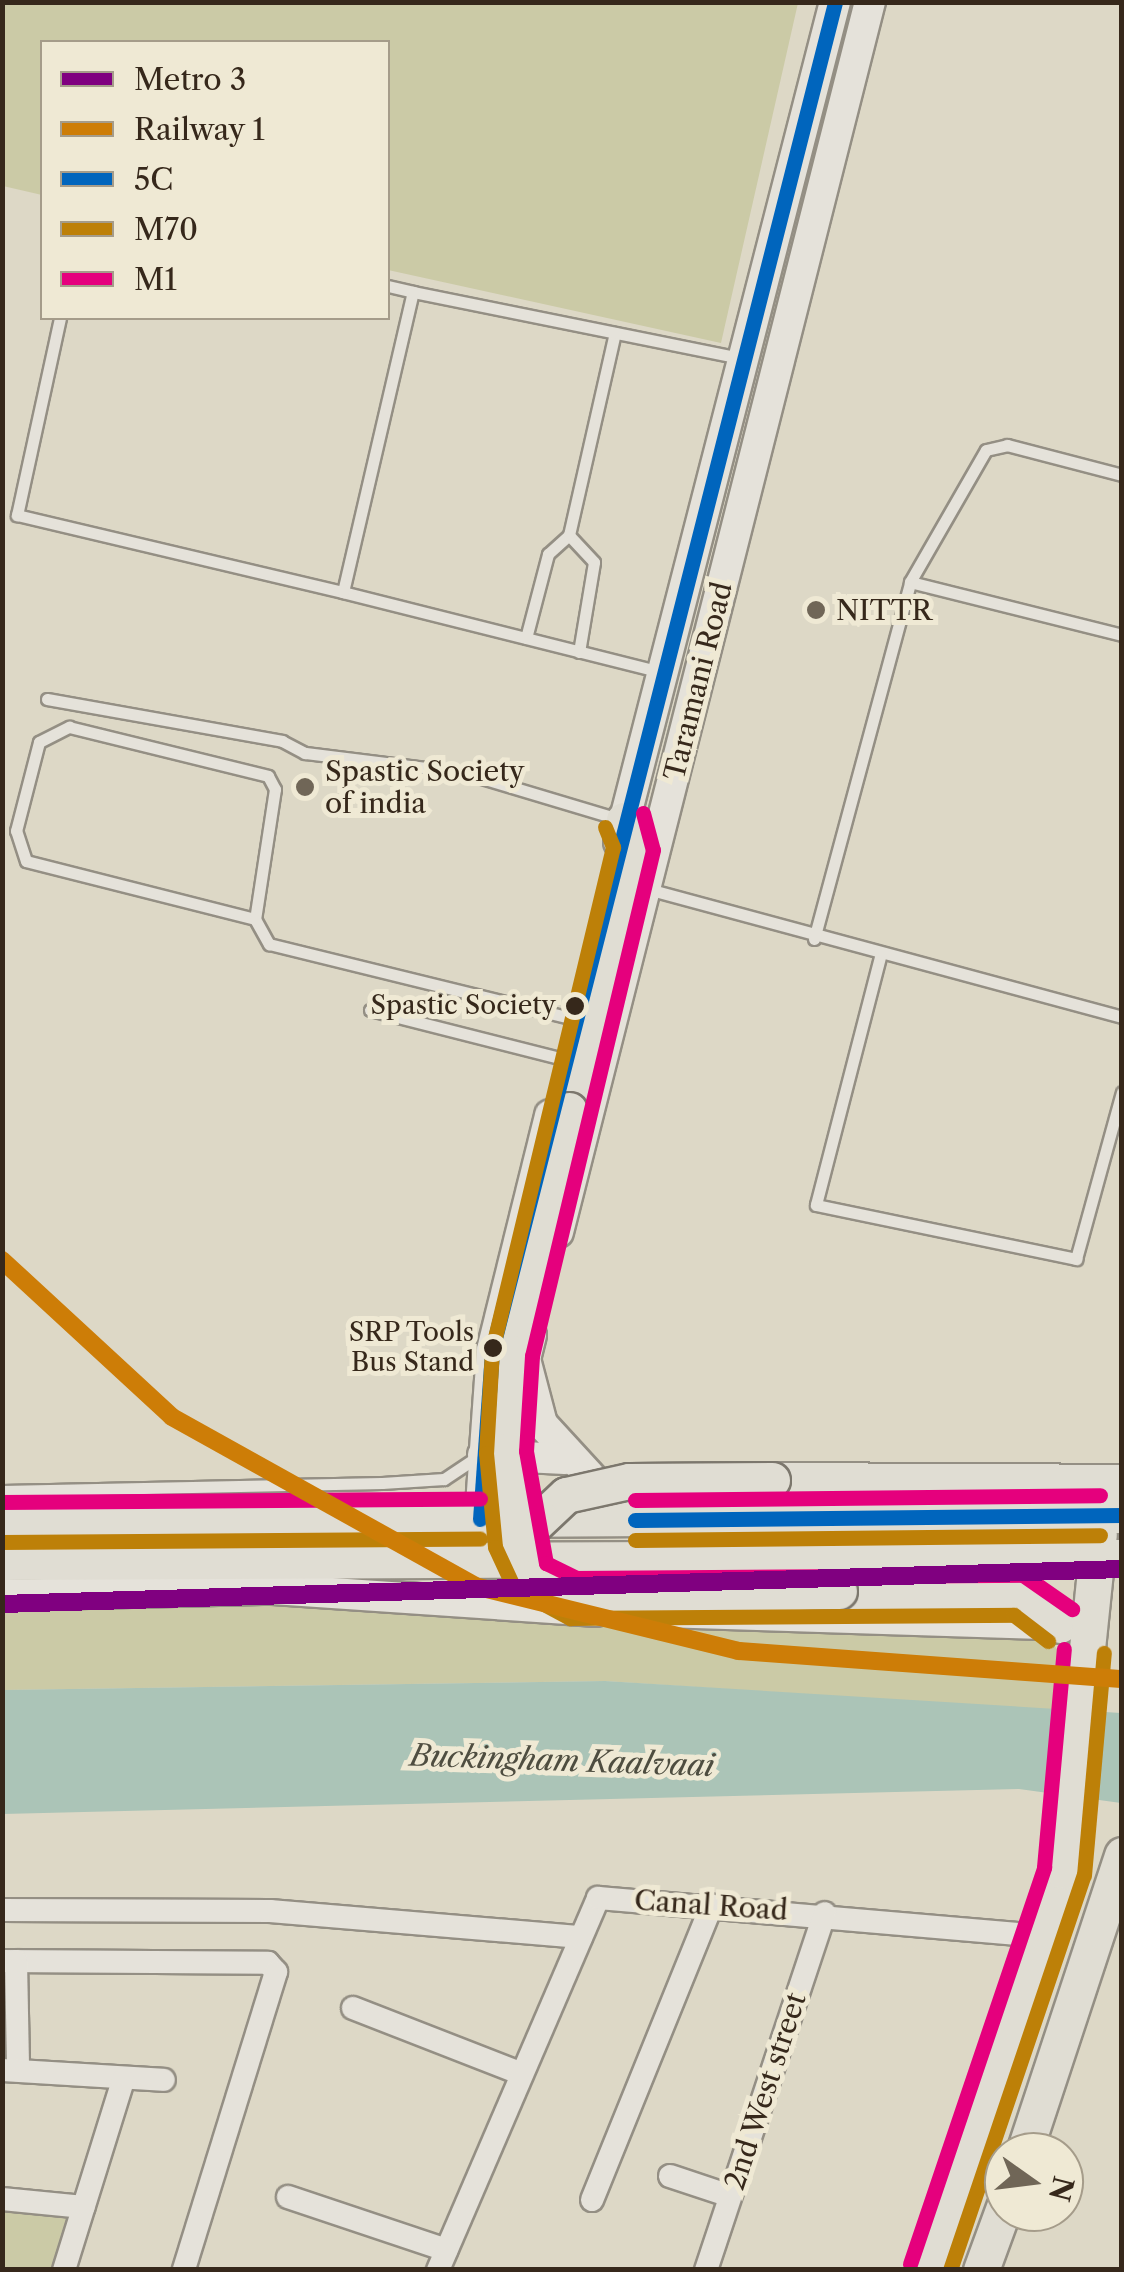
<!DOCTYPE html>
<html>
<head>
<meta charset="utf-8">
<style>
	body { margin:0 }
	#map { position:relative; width:1124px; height:2272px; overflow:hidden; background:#ddd8c6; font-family:"Libre Caslon Text",serif }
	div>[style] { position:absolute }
	.green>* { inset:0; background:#cbcaa6 }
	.water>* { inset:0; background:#abc4b7 }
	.roads { filter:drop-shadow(2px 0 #948f84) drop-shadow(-2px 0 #948f84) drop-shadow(0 2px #948f84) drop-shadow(0 -2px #948f84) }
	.lane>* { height:11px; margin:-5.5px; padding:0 5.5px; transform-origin:5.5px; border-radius:5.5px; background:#e5e2da }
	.street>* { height:22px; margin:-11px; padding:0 11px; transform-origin:11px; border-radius:11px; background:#e5e2da }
	.secondary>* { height:30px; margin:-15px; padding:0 15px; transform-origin:15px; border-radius:15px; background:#e5e2da }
	.primary>* { height:35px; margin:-17.5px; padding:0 17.5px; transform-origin:17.5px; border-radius:17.5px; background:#e0ddd3 }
	.bridges { filter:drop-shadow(2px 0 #7c776d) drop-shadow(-2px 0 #7c776d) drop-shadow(0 2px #7c776d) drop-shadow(0 -2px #7c776d) }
	.primary-bridge>* { height:35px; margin:-17.5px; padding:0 17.5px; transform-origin:17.5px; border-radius:17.5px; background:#e0ddd3 }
	.bus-1>* { height:15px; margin:-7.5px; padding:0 7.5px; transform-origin:7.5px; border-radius:7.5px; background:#0065bd }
	.bus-2>* { height:15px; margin:-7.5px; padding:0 7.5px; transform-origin:7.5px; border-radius:7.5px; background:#bd8008 }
	.bus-3>* { height:15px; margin:-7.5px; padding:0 7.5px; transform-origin:7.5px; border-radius:7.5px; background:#e5007d }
	.rail-1>* { height:18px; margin:-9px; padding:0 9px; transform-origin:9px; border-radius:9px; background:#cd7d07 }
	.metro-1>* { height:18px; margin:-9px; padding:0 9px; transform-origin:9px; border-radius:9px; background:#800080 }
	.dots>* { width:28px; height:28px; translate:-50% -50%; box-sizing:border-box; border:5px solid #efe9d4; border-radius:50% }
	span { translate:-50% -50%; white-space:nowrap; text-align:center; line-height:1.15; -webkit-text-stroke:10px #efe9d4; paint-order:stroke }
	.bus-label { font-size:26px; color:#36281b }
	.right { translate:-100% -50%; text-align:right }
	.poi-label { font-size:28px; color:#36281b }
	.left { translate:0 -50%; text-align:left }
	.street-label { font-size:28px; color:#36281b }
	.water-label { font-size:30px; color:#4e4d40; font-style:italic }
	.frame { position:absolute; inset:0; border:5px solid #36281b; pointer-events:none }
	.legend { position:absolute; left:40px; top:40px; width:350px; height:280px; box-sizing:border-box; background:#efe9d4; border:2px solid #a59c8a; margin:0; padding:12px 18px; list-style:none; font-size:30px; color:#36281b }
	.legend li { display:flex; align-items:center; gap:20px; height:50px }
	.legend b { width:50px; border:2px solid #a59c8a }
	.north { position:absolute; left:984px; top:2132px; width:100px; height:100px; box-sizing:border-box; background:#efe9d4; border:2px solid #a59c8a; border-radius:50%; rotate:104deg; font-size:28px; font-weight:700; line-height:40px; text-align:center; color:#36281b }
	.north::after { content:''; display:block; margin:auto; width:35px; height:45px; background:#706657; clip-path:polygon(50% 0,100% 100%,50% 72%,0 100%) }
</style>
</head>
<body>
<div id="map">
	<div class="green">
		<div style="clip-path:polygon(3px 2px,798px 2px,798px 3px,721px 343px,388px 270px,388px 42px,42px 42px,42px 195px,3px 186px)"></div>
		<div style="clip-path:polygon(342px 1602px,758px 1610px,1047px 1634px,1058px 1651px,1060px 1711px,605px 1681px,3px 1690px,3px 1607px)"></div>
		<div style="clip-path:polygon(2px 2208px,74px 2214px,56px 2269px,3px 2269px)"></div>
	</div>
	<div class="water">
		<div style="clip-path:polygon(605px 1681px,1121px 1713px,1121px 1803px,1019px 1789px,3px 1814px,2px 1690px)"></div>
	</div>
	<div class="roads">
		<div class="lane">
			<div style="left:388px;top:286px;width:26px;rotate:13deg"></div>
			<div style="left:60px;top:318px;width:202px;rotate:102.3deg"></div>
			<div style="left:17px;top:515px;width:335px;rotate:13.3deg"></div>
			<div style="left:910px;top:582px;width:152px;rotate:-60.1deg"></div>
			<div style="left:986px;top:450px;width:22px;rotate:-13deg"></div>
			<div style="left:1007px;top:445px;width:119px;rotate:14.6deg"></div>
			<div style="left:526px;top:638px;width:87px;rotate:-75.3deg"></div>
			<div style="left:548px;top:554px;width:28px;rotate:-42deg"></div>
			<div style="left:579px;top:652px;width:91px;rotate:-80.5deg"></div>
			<div style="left:594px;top:562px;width:37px;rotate:-133deg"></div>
			<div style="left:569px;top:535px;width:207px;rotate:-77.2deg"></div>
			<div style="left:661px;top:672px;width:328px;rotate:-165.9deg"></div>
			<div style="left:343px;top:592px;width:308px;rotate:-76.9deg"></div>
			<div style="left:413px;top:292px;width:334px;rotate:11.4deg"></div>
			<div style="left:47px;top:699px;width:239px;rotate:10.1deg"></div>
			<div style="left:282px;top:741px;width:26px;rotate:28deg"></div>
			<div style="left:305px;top:753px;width:161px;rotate:7.1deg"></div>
			<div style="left:465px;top:773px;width:160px;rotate:16.7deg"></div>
			<div style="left:648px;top:889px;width:491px;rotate:15.1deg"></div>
			<div style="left:255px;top:919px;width:236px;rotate:-165.8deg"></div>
			<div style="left:26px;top:861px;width:32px;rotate:-108deg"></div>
			<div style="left:16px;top:831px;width:92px;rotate:-75.5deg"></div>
			<div style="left:39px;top:742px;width:34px;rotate:-27deg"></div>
			<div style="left:69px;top:727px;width:205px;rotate:13.8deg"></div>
			<div style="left:268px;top:776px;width:15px;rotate:62deg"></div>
			<div style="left:275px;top:789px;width:132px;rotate:98.7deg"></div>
			<div style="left:255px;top:919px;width:29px;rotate:61deg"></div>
			<div style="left:269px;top:944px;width:314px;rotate:13.8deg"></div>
			<div style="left:814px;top:939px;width:370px;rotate:-74.9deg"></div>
			<div style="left:910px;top:582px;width:219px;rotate:14deg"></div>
			<div style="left:880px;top:957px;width:256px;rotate:104.5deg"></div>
			<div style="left:816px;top:1205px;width:266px;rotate:11.7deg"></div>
			<div style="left:1076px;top:1259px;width:173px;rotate:-74.6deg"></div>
			<div style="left:370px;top:1010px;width:200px;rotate:14.2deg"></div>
			<div style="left:2px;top:1491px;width:380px;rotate:-1.2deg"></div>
			<div style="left:382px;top:1483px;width:62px;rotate:-3.7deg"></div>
			<div style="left:444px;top:1479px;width:43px;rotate:-33.7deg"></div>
		</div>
		<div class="street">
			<div style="left:2px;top:1910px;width:268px;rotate:0.2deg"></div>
			<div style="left:270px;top:1911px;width:312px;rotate:4.8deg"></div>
			<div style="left:2px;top:1961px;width:266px;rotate:0.4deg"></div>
			<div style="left:268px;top:1963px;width:12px;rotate:48deg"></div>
			<div style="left:276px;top:1972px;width:312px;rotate:107.2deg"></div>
			<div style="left:16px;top:1961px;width:109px;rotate:88.9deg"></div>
			<div style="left:353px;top:2008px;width:181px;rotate:21.3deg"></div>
			<div style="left:2px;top:2070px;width:162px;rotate:3.5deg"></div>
			<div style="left:670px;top:2176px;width:63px;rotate:18.4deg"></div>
			<div style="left:288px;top:2197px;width:167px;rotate:18.5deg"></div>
			<div style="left:2px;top:2199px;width:82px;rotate:5.6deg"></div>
			<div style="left:592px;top:2200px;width:318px;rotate:-67.9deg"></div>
			<div style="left:64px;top:2270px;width:199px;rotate:-72.7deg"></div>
			<div style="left:438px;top:2270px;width:405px;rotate:-66.7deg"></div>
			<div style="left:598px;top:1898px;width:419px;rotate:4.9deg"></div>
			<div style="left:706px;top:2270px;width:376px;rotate:-71.6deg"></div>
		</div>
		<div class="secondary">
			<div style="left:619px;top:842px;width:867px;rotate:-75.58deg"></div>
			<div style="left:558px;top:1232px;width:1269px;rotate:-75.77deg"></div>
			<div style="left:531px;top:1335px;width:25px;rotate:104deg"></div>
			<div style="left:525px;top:1359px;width:67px;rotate:75.3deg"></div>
			<div style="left:542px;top:1424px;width:100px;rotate:47.4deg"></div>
			<div style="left:483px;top:1455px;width:82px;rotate:2.8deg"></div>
			<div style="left:480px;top:1519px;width:169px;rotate:-85.9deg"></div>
			<div style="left:492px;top:1350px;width:242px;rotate:-76.1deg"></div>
			<div style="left:2px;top:1595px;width:271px;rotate:-1.3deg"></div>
			<div style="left:273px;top:1589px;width:324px;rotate:3.9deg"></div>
			<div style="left:662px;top:1612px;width:404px;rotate:1.8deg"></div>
		</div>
		<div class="primary">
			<div style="left:569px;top:1110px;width:273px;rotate:-76.2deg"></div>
			<div style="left:634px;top:845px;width:27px;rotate:-112deg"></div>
			<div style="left:772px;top:1480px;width:350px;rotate:0.3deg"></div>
			<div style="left:2px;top:1522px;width:1120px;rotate:-0.36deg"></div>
			<div style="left:2px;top:1562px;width:1120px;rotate:-0.26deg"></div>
			<div style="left:839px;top:1591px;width:182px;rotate:1.3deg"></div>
			<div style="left:1021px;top:1595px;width:49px;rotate:37.6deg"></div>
			<div style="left:1024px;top:2152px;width:313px;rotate:-71.7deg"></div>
			<div style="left:929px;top:2270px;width:421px;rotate:-71.3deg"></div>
			<div style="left:1064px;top:1871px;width:338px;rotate:-84.1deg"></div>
			<div style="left:981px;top:2270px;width:67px;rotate:-69.9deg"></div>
		</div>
	</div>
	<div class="bridges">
		<div class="primary-bridge">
			<div style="left:569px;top:1110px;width:250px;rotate:103.2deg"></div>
			<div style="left:512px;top:1353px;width:98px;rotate:93.5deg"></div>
			<div style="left:506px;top:1451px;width:92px;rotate:84.4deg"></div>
			<div style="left:515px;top:1543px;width:38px;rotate:65deg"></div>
			<div style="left:531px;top:1578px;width:46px;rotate:26deg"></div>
			<div style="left:572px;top:1598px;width:267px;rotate:-1.5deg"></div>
			<div style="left:515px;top:1543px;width:70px;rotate:-43.3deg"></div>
			<div style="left:566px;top:1495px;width:65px;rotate:-12.5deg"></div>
			<div style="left:629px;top:1481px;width:143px;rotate:-0.4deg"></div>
		</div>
	</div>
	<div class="bus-1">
		<div style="left:480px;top:1519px;width:169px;rotate:-85.9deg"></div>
		<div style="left:492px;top:1350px;width:1391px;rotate:-75.72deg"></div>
		<div style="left:635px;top:1520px;width:487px;rotate:-0.6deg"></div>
	</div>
	<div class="bus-2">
		<div style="left:605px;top:827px;width:22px;rotate:68deg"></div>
		<div style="left:613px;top:847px;width:517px;rotate:103.53deg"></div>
		<div style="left:492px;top:1350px;width:103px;rotate:93.3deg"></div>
		<div style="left:486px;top:1453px;width:94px;rotate:84.5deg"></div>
		<div style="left:495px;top:1547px;width:45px;rotate:65.1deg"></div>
		<div style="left:514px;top:1588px;width:64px;rotate:28.2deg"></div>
		<div style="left:570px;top:1618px;width:444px;rotate:-0.4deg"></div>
		<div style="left:1014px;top:1615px;width:43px;rotate:37.4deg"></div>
		<div style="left:635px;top:1540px;width:465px;rotate:-0.6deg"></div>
		<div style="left:2px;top:1542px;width:478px;rotate:-0.4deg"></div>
		<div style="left:950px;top:2270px;width:417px;rotate:-71.3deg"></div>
		<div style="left:1084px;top:1875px;width:223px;rotate:-84.9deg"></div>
	</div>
	<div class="bus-3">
		<div style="left:643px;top:813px;width:38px;rotate:75deg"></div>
		<div style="left:653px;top:850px;width:520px;rotate:103.45deg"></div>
		<div style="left:532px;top:1356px;width:95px;rotate:93.6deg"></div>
		<div style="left:526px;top:1451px;width:114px;rotate:79.9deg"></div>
		<div style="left:546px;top:1563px;width:34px;rotate:26deg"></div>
		<div style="left:577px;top:1578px;width:446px;rotate:-0.4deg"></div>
		<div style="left:1023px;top:1575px;width:60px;rotate:34.8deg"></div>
		<div style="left:635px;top:1500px;width:465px;rotate:-0.6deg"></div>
		<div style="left:2px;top:1502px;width:478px;rotate:-0.4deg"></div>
		<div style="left:910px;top:2264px;width:419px;rotate:-71.3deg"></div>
		<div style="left:1044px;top:1867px;width:219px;rotate:-84.8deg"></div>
	</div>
	<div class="rail-1">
		<div style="left:2px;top:1260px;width:231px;rotate:42.7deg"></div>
		<div style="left:172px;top:1417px;width:350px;rotate:29.1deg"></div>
		<div style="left:478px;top:1587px;width:268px;rotate:13.8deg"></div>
		<div style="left:738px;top:1651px;width:385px;rotate:4.2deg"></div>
	</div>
	<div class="metro-1">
		<div style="left:2px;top:1604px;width:1121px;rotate:-1.79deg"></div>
	</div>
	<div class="dots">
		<div style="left:816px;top:610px;background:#706657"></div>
		<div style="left:305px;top:787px;background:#706657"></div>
		<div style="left:575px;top:1006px;background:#36281b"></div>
		<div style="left:493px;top:1348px;background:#36281b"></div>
	</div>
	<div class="bus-label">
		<span class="right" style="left:556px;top:1006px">Spastic Society</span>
		<span class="right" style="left:474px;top:1348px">SRP Tools<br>Bus Stand</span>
	</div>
	<div class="poi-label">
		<span class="left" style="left:836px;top:610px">NITTR</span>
		<span class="left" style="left:325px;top:787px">Spastic Society<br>of india</span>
	</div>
	<div class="street-label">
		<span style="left:698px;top:681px;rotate:-76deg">Taramani Road</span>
		<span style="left:711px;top:1905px;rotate:4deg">Canal Road</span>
		<span style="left:765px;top:2091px;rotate:-72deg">2nd West street</span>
	</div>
	<div class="water-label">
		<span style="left:562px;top:1761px;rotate:2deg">Buckingham Kaalvaai</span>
	</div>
	<div class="frame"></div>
	<ul class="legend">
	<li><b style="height:12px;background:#800080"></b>Metro 3</li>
	<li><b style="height:12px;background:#cd7d07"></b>Railway 1</li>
	<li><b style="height:12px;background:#0065bd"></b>5C</li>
	<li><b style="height:12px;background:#bd8008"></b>M70</li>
	<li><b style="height:12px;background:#e5007d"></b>M1</li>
	</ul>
	<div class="north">N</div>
</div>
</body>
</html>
